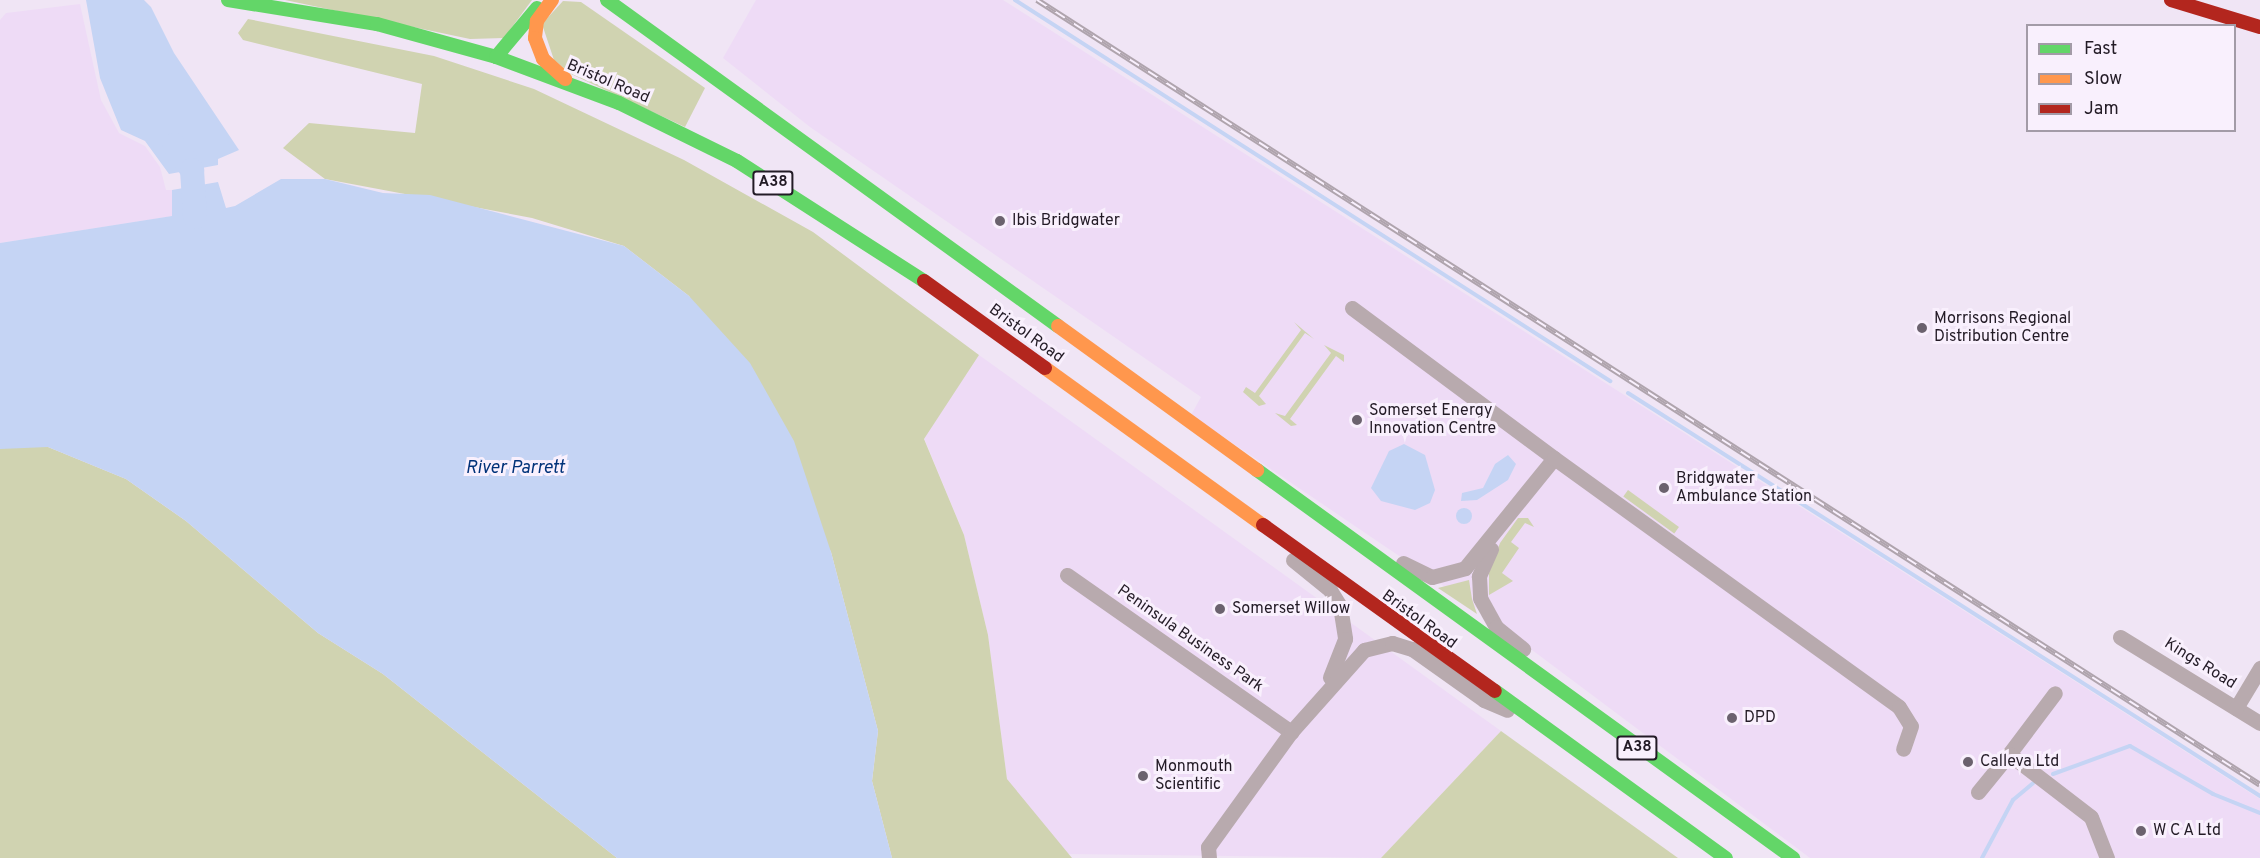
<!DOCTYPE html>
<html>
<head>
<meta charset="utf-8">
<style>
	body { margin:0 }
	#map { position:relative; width:2260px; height:858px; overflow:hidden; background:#f0e5f5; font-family:Overpass,sans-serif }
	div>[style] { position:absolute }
	.built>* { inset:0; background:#eedbf6 }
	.green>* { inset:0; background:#d0d3b1; transform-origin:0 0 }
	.water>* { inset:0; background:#c5d4f4 }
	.round { border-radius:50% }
	.stream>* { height:4px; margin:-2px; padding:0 2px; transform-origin:2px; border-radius:2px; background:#c5d4f4 }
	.river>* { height:24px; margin:-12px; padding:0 12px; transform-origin:12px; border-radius:12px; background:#c5d4f4 }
	.street>* { height:15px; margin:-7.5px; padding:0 7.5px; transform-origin:7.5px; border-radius:7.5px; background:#b8aaae }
	.fast>* { height:14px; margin:-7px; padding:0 7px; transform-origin:7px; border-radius:7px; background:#63d668 }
	.slow>* { height:14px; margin:-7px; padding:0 7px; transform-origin:7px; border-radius:7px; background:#ff974d }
	.jam>* { height:14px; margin:-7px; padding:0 7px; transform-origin:7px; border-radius:7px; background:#b3261e }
	.rail>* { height:6px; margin-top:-3px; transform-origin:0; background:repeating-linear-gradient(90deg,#f9f0fd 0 11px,#afa4ad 0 22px); box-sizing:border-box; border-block:2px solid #afa4ad }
	.dots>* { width:16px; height:16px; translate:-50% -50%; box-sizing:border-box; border:3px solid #f9f0fd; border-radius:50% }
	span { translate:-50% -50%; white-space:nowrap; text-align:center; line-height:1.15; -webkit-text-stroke:6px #f9f0fd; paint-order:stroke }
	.shield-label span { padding:2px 4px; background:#f9f0fd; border:2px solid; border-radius:4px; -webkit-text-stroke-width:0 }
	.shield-label { font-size:15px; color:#231b26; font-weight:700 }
	.street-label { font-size:16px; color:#231b26 }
	.poi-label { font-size:16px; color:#231b26 }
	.left { translate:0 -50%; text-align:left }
	.water-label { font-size:18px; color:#003279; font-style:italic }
	.legend { position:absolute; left:2026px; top:24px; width:210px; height:108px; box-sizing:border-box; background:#f9f0fd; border:2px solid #a39ba7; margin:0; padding:8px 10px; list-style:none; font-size:18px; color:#231b26 }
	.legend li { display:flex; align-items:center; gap:12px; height:30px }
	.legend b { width:30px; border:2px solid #a39ba7 }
</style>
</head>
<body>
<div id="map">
	<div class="built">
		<div style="clip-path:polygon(756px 0,1003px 0,2260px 799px,2260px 858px,1810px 858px,1476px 608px,1191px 415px,1201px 397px,810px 127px,723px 58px)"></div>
		<div style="clip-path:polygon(80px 4px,101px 100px,119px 133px,145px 146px,160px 167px,166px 190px,172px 190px,173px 216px,0 243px,0 20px,6px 13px)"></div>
		<div style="clip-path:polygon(979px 355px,1501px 731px,1381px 858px,1065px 854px,1007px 779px,988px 635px,964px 535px,924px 438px)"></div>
	</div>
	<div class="green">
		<div style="clip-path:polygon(285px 0,532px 0,504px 38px,470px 39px)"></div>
		<div style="clip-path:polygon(563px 1px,581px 2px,705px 88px,685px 127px,571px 74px,554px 60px,542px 24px)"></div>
		<div style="clip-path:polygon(248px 19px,434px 56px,534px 89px,684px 160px,813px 232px,979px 355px,924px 439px,964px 535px,988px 635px,1007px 779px,1072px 858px,892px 858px,872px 781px,878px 731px,831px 552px,689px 296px,624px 246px,532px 218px,325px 179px,283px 148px,309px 123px,415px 133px,422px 84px,243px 40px,238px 33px)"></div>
		<div style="clip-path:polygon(1294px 322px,1314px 339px,1305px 333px,1259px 396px,1266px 404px,1259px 406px,1243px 392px,1246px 387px,1255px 393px,1301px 330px)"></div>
		<div style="clip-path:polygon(1324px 345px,1344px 355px,1344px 362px,1336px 356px,1290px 419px,1297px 425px,1291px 426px,1275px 413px,1285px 416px,1331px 353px)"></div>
		<div style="clip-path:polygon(5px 446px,48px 447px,126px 479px,186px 521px,318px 633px,383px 674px,617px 858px,0 858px,0 449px)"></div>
		<div style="left:1628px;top:490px;width:63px;height:8px;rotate:36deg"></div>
		<div style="clip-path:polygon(1518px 518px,1528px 518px,1534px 527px,1525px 523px,1511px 542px,1519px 548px,1502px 573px,1513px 581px,1489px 595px,1489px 573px,1500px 543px)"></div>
		<div style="clip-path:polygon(1469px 580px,1472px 599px,1477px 614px,1438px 588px)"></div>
		<div style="clip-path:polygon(1501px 731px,1678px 858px,1381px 858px)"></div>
	</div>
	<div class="water">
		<div style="clip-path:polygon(86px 0,144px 0,151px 7px,174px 53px,239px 150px,218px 159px,218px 165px,169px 174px,145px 141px,121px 130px,100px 78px)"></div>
		<div style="clip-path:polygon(281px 179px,325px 179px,383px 193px,430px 195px,624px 246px,689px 296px,750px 363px,794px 441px,831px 552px,878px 731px,872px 781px,892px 858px,617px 858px,383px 674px,318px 633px,186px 521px,126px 479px,48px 447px,0 449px,0 243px,172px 216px,172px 190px,218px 182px,226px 208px,235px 206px)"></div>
		<div style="clip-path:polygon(1404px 444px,1425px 455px,1435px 490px,1430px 503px,1415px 510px,1381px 501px,1371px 488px,1389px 451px)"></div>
		<div style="clip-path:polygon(1508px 455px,1516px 464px,1508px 480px,1477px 500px,1461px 501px,1462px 493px,1483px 488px,1495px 464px)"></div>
		<div class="round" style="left:1456px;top:508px;width:16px;height:16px"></div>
	</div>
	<div class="stream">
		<div style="left:1015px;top:0;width:707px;rotate:32.63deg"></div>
		<div style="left:1628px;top:393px;width:750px;rotate:32.52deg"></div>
		<div style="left:2053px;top:774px;width:82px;rotate:-20deg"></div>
		<div style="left:2130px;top:746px;width:96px;rotate:30deg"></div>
		<div style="left:2213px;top:794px;width:51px;rotate:22deg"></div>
		<div style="left:1982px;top:858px;width:66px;rotate:-61.9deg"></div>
		<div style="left:2013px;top:800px;width:26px;rotate:-40deg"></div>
	</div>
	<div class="river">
		<div style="left:174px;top:145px;width:31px;rotate:54deg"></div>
		<div style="left:192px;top:170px;width:47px;rotate:86.3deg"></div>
	</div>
	<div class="street">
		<div style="left:1352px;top:308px;width:252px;rotate:36.6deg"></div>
		<div style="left:1491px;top:549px;width:30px;rotate:114deg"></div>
		<div style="left:1479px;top:576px;width:22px;rotate:87deg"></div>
		<div style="left:1480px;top:598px;width:33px;rotate:61deg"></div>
		<div style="left:1496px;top:627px;width:35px;rotate:39deg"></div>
		<div style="left:1293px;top:560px;width:48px;rotate:39deg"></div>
		<div style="left:1330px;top:590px;width:19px;rotate:58deg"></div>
		<div style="left:1340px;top:606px;width:33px;rotate:81deg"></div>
		<div style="left:1345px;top:639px;width:41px;rotate:111.5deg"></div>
		<div style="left:1403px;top:563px;width:32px;rotate:26deg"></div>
		<div style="left:1432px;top:577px;width:34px;rotate:-15deg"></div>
		<div style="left:1465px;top:568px;width:141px;rotate:-51deg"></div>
		<div style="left:1554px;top:458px;width:425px;rotate:35.8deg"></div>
		<div style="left:1899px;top:707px;width:22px;rotate:58deg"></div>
		<div style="left:1911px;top:726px;width:24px;rotate:109deg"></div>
		<div style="left:1067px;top:575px;width:274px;rotate:35deg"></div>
		<div style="left:2120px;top:637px;width:164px;rotate:31.6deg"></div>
		<div style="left:2236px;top:708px;width:47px;rotate:-59deg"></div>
		<div style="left:2009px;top:754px;width:76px;rotate:-53deg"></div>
		<div style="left:1978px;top:792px;width:49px;rotate:-50.8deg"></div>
		<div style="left:2009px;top:754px;width:103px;rotate:37.5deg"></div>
		<div style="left:2091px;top:817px;width:44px;rotate:68.7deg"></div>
		<div style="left:1209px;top:858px;width:11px;rotate:-95deg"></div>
		<div style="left:1208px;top:847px;width:142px;rotate:-54.2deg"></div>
		<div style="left:1291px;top:732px;width:110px;rotate:-48.3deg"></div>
		<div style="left:1364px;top:650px;width:29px;rotate:-14deg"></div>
		<div style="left:1392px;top:643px;width:21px;rotate:17deg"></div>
		<div style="left:1412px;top:649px;width:88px;rotate:35.3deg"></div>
		<div style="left:1484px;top:700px;width:25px;rotate:23deg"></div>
	</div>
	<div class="fast">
		<div style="left:228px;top:0;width:151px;rotate:9.2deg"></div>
		<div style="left:377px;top:24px;width:123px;rotate:15.5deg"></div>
		<div style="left:496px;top:57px;width:131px;rotate:20.5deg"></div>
		<div style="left:619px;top:103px;width:131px;rotate:26.2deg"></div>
		<div style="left:737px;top:161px;width:222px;rotate:32.7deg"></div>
		<div style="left:607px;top:0;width:556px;rotate:35.86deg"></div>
		<div style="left:496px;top:57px;width:64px;rotate:-50.1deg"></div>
		<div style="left:1257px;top:470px;width:662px;rotate:35.9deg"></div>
		<div style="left:1495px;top:691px;width:285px;rotate:35.9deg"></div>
	</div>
	<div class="slow">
		<div style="left:552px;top:0;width:26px;rotate:126deg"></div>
		<div style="left:537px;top:21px;width:17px;rotate:97deg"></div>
		<div style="left:535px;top:38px;width:22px;rotate:69deg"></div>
		<div style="left:543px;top:59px;width:30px;rotate:42deg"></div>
		<div style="left:1058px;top:326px;width:246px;rotate:35.9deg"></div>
		<div style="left:1045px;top:368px;width:269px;rotate:35.8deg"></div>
	</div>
	<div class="jam">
		<div style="left:2171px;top:0;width:93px;rotate:16.9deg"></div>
		<div style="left:924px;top:281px;width:149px;rotate:35.7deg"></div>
		<div style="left:1263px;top:525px;width:285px;rotate:35.6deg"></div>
	</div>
	<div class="rail">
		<div style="left:1037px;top:0;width:1453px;rotate:32.69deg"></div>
	</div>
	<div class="dots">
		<div style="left:1000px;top:221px;background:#6b626e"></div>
		<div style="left:1922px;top:328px;background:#6b626e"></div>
		<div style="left:1357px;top:420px;background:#6b626e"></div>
		<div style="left:1664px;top:488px;background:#6b626e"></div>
		<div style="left:1220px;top:609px;background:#6b626e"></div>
		<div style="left:1732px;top:718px;background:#6b626e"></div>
		<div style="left:1968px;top:762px;background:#6b626e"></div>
		<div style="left:1143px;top:776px;background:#6b626e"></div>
		<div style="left:2141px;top:831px;background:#6b626e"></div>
	</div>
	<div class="shield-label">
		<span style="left:773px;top:183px">A38</span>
		<span style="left:1637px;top:748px">A38</span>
	</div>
	<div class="street-label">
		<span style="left:608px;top:82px;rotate:23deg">Bristol Road</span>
		<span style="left:1026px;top:334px;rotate:36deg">Bristol Road</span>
		<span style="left:1419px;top:620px;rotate:36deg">Bristol Road</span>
		<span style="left:1190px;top:639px;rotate:35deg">Peninsula Business Park</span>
		<span style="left:2200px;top:664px;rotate:32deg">Kings Road</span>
	</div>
	<div class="poi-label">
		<span class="left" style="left:1012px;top:221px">Ibis Bridgwater</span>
		<span class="left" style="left:1934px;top:328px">Morrisons Regional<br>Distribution Centre</span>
		<span class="left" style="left:1369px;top:420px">Somerset Energy<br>Innovation Centre</span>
		<span class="left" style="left:1676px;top:488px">Bridgwater<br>Ambulance Station</span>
		<span class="left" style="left:1232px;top:609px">Somerset Willow</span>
		<span class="left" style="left:1744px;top:718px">DPD</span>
		<span class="left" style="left:1980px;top:762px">Calleva Ltd</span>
		<span class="left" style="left:1155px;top:776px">Monmouth<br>Scientific</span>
		<span class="left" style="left:2153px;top:831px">W C A Ltd</span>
	</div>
	<div class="water-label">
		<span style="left:515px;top:469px">River Parrett</span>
	</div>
	<ul class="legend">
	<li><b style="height:8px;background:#63d668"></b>Fast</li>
	<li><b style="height:8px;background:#ff974d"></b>Slow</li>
	<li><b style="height:8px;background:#b3261e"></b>Jam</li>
	</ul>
</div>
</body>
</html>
